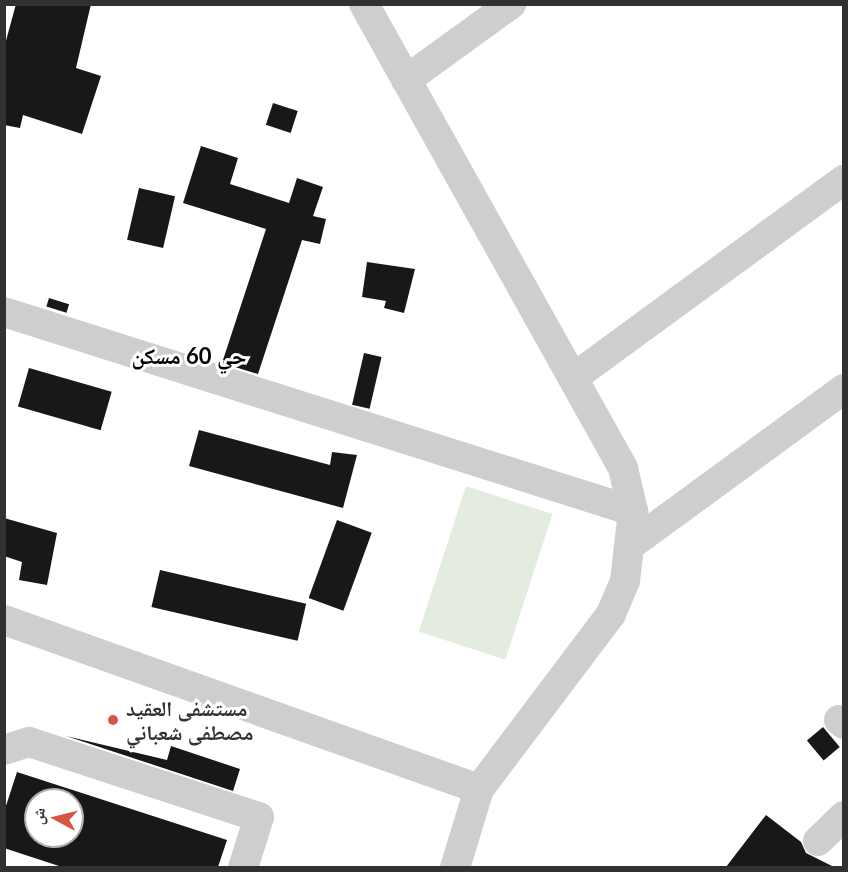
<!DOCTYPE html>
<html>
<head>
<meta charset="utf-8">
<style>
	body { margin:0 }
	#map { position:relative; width:848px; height:872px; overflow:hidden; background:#fff; font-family:Lato,"Noto Naskh Arabic",sans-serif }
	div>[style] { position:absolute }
	.green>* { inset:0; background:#e4ece0; transform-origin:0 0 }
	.building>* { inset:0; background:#181818; transform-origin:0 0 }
	.minor>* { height:30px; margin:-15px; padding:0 15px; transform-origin:15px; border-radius:15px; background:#cecece }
	.dots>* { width:16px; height:16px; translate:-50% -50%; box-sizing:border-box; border:3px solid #fff; border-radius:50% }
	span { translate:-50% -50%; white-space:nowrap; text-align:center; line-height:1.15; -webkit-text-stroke:6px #fff; paint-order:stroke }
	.poi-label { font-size:21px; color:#313131; font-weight:700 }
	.left { translate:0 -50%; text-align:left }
	.neighbourhood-label { font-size:22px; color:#000; font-weight:700 }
	.frame { position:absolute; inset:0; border:6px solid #313131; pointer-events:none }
	.north { position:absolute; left:24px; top:788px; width:60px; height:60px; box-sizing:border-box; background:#fff; border:2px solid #adadad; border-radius:50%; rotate:277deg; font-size:16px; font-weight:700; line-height:24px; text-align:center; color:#313131 }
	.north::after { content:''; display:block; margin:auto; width:21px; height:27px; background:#d65544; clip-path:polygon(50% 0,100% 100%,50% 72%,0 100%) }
</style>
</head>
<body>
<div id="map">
	<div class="green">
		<div style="left:466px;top:486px;width:91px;height:153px;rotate:18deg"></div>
	</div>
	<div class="building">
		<div style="clip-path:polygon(16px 4px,91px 4px,76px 68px,101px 76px,82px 134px,23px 115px,20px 128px,4px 125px,4px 48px)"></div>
		<div style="left:273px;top:103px;width:26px;height:23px;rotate:18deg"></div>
		<div style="clip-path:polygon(201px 146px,238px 158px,230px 184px,289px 203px,297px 178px,323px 187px,313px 216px,326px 219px,320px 244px,302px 240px,258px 374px,222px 363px,266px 229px,183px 203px)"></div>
		<div style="left:139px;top:188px;width:37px;height:53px;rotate:13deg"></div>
		<div style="clip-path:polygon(367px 262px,415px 269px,404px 313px,384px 308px,386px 301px,362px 297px)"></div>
		<div style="left:49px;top:298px;width:21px;height:9px;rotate:17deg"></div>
		<div style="left:364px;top:353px;width:18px;height:53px;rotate:13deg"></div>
		<div style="left:29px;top:368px;width:86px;height:40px;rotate:16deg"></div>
		<div style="clip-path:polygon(199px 430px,330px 465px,332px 452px,357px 455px,343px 508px,189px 466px)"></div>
		<div style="clip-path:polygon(4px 518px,57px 533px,47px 585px,19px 580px,22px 562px,4px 556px)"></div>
		<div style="left:337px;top:520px;width:37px;height:83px;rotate:20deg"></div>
		<div style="left:160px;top:570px;width:150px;height:38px;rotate:13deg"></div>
		<div style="left:823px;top:727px;width:26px;height:21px;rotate:50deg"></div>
		<div style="clip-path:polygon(66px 736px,167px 760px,171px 746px,240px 769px,233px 791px)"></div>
		<div style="clip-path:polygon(evenodd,17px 772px,227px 840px,218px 867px,62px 867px,4px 848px,4px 812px,17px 772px,36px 800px,72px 800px,72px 836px,36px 836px,36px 800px)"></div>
		<div style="clip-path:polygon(766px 815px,801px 842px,806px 853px,834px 867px,726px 867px)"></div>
	</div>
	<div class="minor">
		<div style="left:364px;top:4px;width:531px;rotate:60.83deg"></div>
		<div style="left:623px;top:468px;width:44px;rotate:76.9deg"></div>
		<div style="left:633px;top:511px;width:70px;rotate:96.5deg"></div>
		<div style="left:625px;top:581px;width:36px;rotate:113deg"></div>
		<div style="left:611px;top:614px;width:219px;rotate:127deg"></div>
		<div style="left:479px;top:789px;width:83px;rotate:106.9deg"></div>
		<div style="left:406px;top:80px;width:130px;rotate:-35.9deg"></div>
		<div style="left:4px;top:312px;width:660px;rotate:17.56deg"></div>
		<div style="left:573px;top:378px;width:336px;rotate:-36.2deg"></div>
		<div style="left:632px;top:544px;width:263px;rotate:-36.2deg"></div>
		<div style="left:4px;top:620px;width:504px;rotate:19.59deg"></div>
		<div style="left:839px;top:720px;width:6px;rotate:39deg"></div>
		<div style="left:4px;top:750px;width:26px;rotate:-18deg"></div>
		<div style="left:29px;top:742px;width:242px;rotate:18.1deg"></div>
		<div style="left:259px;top:817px;width:53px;rotate:107.4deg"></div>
		<div style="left:818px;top:841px;width:36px;rotate:-44deg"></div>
	</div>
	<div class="dots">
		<div style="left:113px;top:720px;background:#d65544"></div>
	</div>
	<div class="poi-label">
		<span class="left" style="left:126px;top:720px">مستشفى العقيد<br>مصطفى شعباني</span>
	</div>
	<div class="neighbourhood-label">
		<span style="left:189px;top:356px">حي 60 مسكن</span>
	</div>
	<div class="frame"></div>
	<div class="north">ش</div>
</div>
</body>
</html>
